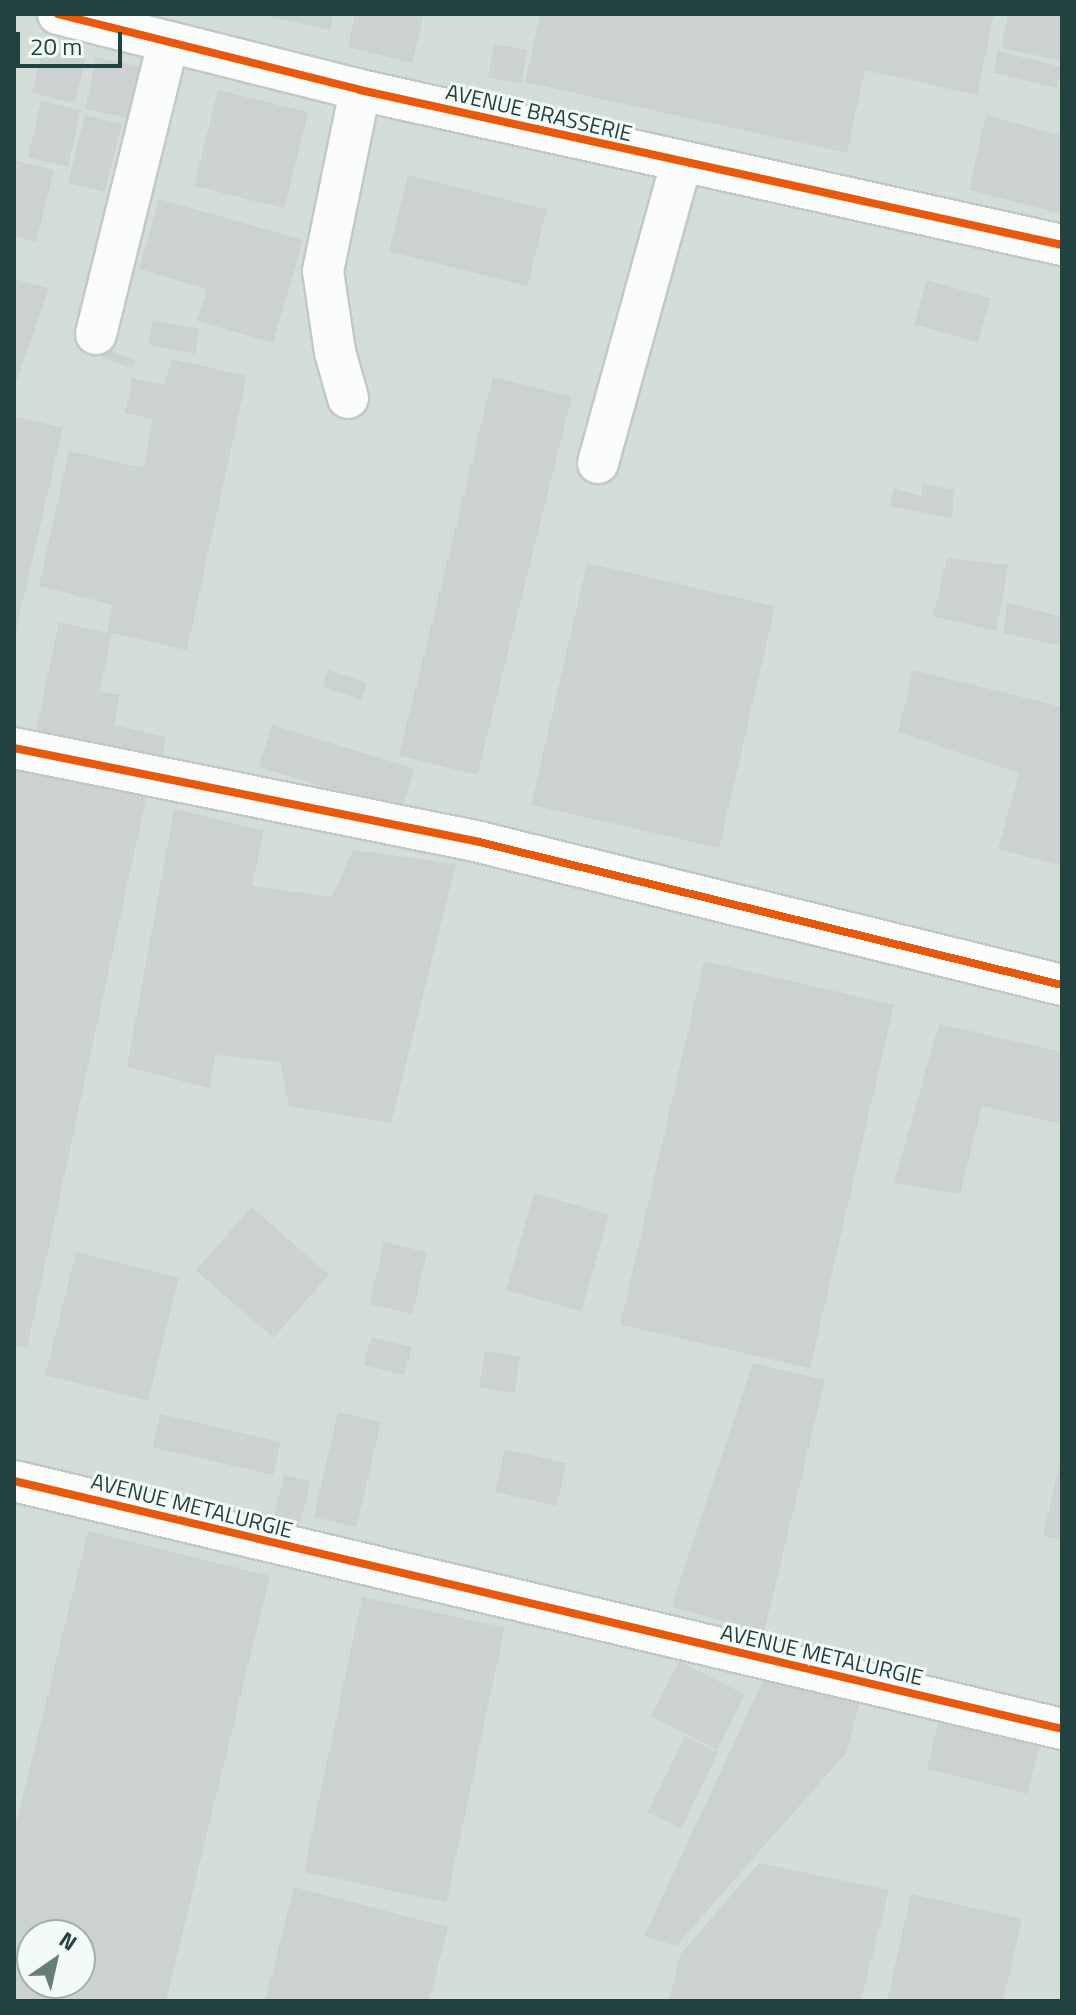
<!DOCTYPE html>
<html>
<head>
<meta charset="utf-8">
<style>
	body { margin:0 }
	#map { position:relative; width:1076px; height:2015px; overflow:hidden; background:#e6ebea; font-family:"Titillium Web",sans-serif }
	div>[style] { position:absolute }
	.built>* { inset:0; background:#d3deda }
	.building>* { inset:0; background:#ccd2d1; transform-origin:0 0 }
	.roads { filter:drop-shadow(2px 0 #c3c8c7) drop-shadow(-2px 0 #c3c8c7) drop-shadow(0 2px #c3c8c7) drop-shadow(0 -2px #c3c8c7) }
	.minor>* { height:40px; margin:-20px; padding:0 20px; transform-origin:20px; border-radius:20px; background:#fbfcfc }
	.cycleway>* { height:8px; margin:-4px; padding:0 4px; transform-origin:4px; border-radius:4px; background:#e8590c }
	span { translate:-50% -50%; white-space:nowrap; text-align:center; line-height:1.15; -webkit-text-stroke:6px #f4faf8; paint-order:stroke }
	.street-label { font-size:22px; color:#21423e }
	.frame { position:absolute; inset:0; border:16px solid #21423e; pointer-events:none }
	.north { position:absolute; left:16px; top:1919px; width:80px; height:80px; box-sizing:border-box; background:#f4faf8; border:2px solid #a0b0ae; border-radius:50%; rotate:34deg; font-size:22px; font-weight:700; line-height:32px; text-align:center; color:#21423e }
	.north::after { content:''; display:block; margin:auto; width:28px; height:36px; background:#667d7a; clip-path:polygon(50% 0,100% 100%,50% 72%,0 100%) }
	.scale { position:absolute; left:16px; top:32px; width:106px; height:36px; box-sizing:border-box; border:4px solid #21423e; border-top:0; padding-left:10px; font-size:24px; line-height:28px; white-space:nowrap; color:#21423e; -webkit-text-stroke:6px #f4faf8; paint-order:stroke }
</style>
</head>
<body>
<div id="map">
	<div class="built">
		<div style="clip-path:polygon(evenodd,14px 14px,1062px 14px,1062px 2001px,14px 2001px,14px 14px,32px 1935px,80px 1935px,80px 1983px,32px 1983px,32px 1935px)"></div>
	</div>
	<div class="building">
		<div style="clip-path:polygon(258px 14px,333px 14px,330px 30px)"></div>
		<div style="clip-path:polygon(355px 14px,424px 14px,412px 63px,348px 47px)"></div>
		<div style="clip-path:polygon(540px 14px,994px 14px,977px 95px,865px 70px,847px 153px,525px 82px)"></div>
		<div style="clip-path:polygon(1008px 14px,1062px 14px,1062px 61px,1001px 48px)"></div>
		<div style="left:494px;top:44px;width:34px;height:34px;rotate:10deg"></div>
		<div style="left:43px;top:48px;width:44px;height:46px;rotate:14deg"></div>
		<div style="left:998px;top:51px;width:66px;height:22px;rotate:14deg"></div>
		<div style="left:96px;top:57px;width:49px;height:53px;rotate:12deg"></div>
		<div style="left:218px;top:90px;width:93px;height:99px;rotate:14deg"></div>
		<div style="left:41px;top:101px;width:41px;height:58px;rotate:13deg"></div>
		<div style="left:85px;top:115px;width:38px;height:70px;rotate:14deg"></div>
		<div style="clip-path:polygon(986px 115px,1062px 136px,1062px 214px,969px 190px)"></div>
		<div style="clip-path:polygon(14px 160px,54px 170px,36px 242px,14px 236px)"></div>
		<div style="left:408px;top:175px;width:143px;height:79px;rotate:14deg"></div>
		<div style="clip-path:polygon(159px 199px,303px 240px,273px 343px,197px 321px,207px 289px,139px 269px)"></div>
		<div style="clip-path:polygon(14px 279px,49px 288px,14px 388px)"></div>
		<div style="left:927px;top:280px;width:66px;height:46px;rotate:16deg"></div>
		<div style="left:153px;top:320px;width:48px;height:25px;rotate:11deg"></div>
		<div style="left:105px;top:349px;width:33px;height:9px;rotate:20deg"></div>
		<div style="clip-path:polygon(171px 359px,247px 376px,187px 650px,112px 633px,100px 691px,120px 695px,114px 725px,166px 737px,162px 758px,36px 731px,59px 622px,107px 633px,113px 605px,39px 586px,69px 451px,143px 468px,153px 419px,125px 413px,132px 378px,165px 385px)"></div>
		<div style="left:493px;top:377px;width:81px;height:390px;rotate:14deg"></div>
		<div style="clip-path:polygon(14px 416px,63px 428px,15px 634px,14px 634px)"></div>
		<div style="clip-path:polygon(923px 484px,954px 490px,952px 518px,889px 506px,894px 488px,921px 496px)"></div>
		<div style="clip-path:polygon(947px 558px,1009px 565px,996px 631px,933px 616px)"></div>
		<div style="left:587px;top:563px;width:193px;height:248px;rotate:13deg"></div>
		<div style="clip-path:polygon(1008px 603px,1062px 617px,1062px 646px,1003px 633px)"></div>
		<div style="left:328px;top:670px;width:41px;height:18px;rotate:18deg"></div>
		<div style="clip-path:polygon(913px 670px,1062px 707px,1062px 866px,998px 849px,1019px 773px,898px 732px)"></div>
		<div style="left:272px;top:725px;width:149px;height:44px;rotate:17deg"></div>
		<div style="clip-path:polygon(14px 763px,147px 794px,27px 1348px,14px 1345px)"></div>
		<div style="clip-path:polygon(174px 809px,264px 831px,252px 886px,332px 897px,353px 850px,456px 864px,391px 1123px,289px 1106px,280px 1062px,216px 1055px,209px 1088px,127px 1067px)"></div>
		<div style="left:704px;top:961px;width:195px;height:373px;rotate:13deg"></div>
		<div style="clip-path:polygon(939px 1024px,1062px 1052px,1062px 1124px,982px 1106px,960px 1194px,894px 1183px)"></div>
		<div style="left:534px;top:1193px;width:78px;height:101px;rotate:16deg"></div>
		<div style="left:251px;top:1207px;width:103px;height:84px;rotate:41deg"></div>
		<div style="left:384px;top:1242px;width:44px;height:64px;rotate:13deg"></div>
		<div style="left:76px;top:1252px;width:106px;height:127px;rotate:14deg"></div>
		<div style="left:371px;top:1337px;width:42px;height:29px;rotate:14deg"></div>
		<div style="left:485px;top:1351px;width:36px;height:37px;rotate:9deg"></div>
		<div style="clip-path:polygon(753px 1363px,825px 1380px,764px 1632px,671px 1607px)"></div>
		<div style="left:338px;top:1412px;width:44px;height:108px;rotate:13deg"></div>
		<div style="left:160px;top:1414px;width:124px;height:34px;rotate:13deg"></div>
		<div style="left:505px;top:1449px;width:63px;height:44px;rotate:13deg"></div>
		<div style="clip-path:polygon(1061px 1458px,1062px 1459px,1062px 1540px,1043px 1536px)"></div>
		<div style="left:284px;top:1475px;width:27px;height:42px;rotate:13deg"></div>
		<div style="clip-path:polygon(evenodd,88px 1531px,270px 1576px,166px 2001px,14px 2001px,14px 1832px,88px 1531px,32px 1935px,80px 1935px,80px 1983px,32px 1983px,32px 1935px)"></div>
		<div style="left:362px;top:1597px;width:146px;height:281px;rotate:12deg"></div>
		<div style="left:679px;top:1661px;width:74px;height:62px;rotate:27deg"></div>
		<div style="clip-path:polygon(767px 1672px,861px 1698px,846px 1753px,676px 1946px,644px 1936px)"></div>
		<div style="left:939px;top:1719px;width:104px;height:51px;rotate:14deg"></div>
		<div style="left:685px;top:1736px;width:37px;height:85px;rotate:26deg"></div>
		<div style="clip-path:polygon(759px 1863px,889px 1890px,861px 2001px,669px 2001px,680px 1955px)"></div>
		<div style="clip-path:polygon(294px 1887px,448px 1927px,429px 2001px,265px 2001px)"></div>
		<div style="clip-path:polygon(911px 1894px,1022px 1919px,1003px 2001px,887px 2001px)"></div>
	</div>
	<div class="roads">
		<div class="minor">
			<div style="left:58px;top:14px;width:311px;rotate:14.1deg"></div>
			<div style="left:360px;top:90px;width:719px;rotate:12.45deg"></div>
			<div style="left:96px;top:334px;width:301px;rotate:-76.1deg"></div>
			<div style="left:348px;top:398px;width:48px;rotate:-105.8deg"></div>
			<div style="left:335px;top:352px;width:82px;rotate:-98.4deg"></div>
			<div style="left:323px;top:271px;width:185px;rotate:-78.4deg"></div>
			<div style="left:598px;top:463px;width:310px;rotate:-74.5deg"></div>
			<div style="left:14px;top:748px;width:474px;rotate:11.4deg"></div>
			<div style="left:479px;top:842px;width:600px;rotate:13.78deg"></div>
			<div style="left:14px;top:1481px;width:1077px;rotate:13.31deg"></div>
		</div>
	</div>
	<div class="cycleway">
		<div style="left:58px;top:14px;width:311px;rotate:14.1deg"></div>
		<div style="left:360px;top:90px;width:719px;rotate:12.45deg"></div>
		<div style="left:14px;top:748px;width:474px;rotate:11.4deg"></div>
		<div style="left:479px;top:842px;width:600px;rotate:13.78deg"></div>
		<div style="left:14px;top:1481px;width:1077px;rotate:13.31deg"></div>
	</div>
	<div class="street-label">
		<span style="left:539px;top:113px;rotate:13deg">AVENUE BRASSERIE</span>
		<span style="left:192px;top:1506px;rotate:14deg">AVENUE METALURGIE</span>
		<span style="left:822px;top:1655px;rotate:13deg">AVENUE METALURGIE</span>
	</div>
	<div class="frame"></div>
	<div class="north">N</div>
	<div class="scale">20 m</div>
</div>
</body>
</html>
